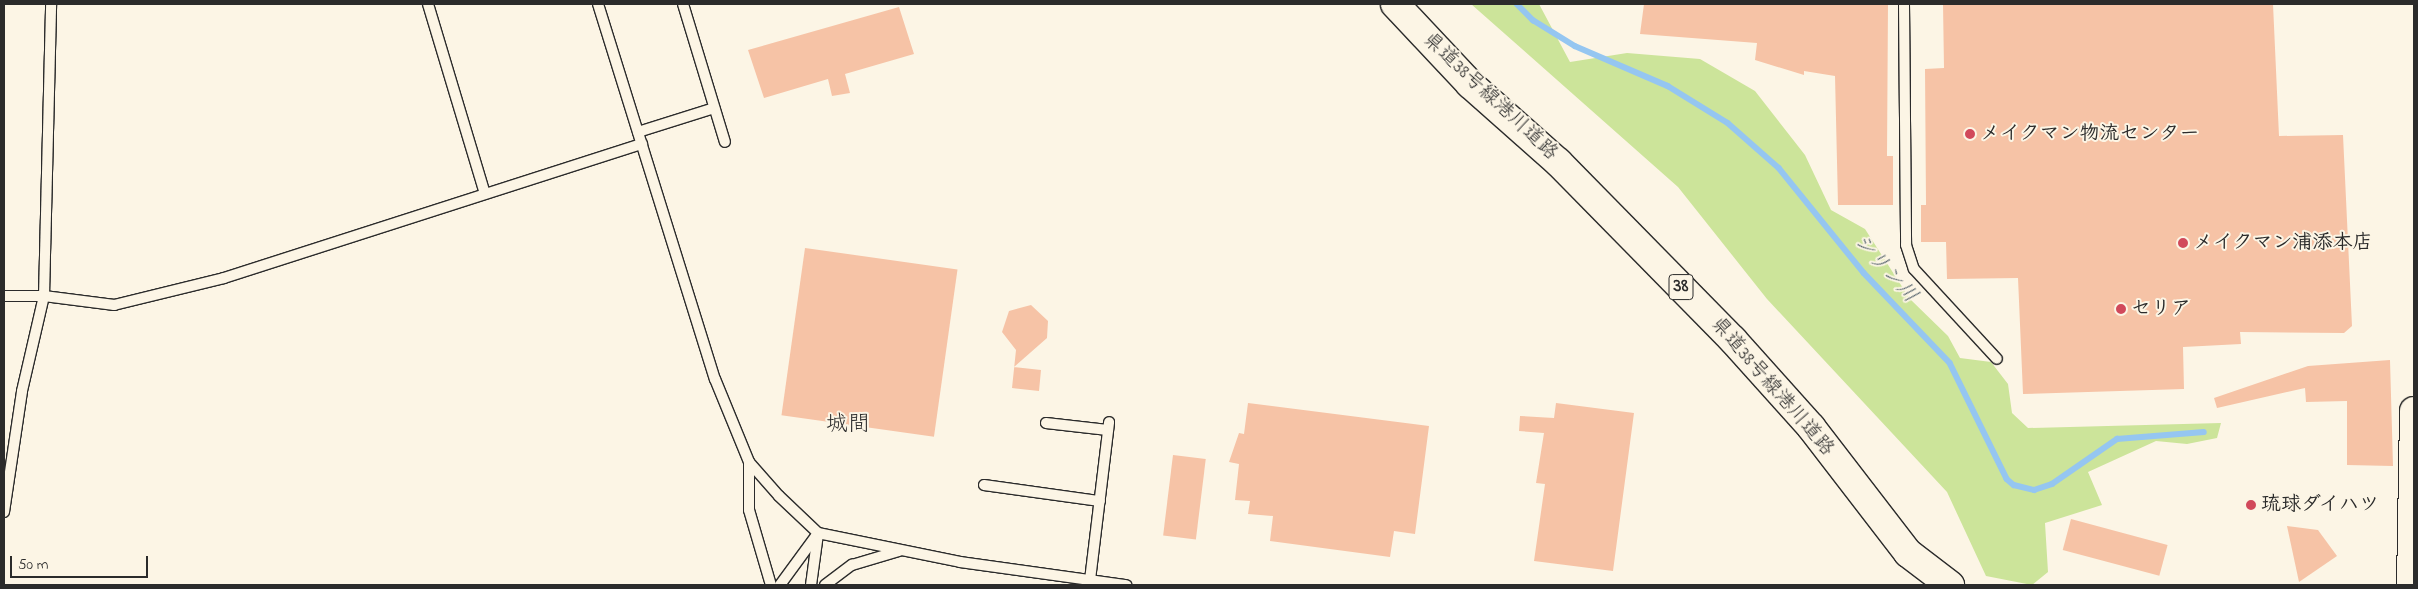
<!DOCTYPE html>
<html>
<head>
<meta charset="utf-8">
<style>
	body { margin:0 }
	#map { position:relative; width:2418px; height:589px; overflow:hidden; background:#fcf5e5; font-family:"Indie Flower","Klee One",sans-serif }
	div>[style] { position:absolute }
	.green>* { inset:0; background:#cce49a }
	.stream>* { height:5.5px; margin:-2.75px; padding:0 2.75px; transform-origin:2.75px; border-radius:2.75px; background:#95c6f1 }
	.building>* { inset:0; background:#f6c3a6; transform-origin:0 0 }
	.roads { filter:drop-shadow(1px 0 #2b2b2b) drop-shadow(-1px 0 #2b2b2b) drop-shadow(0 1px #2b2b2b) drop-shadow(0 -1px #2b2b2b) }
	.lane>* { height:10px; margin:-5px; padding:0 5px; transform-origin:5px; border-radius:5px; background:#fcf5e5 }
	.primary>* { height:28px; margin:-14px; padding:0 14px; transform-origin:14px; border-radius:14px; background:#fcf5e5 }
	.highway>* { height:28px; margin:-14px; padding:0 14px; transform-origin:14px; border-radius:14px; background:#fcf5e5 }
	.dots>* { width:14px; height:14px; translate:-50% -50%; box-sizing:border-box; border:2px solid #fcf5e5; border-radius:50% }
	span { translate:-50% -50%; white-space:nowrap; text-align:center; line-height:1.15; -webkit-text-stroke:4px #fcf5e5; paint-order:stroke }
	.shield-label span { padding:1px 4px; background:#fcf5e5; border:1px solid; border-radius:4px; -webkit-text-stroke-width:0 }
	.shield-label { font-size:19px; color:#2b2b2b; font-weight:700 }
	.street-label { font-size:20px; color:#2b2b2b }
	.poi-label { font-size:20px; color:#2b2b2b; font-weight:700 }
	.left { translate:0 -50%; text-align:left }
	.water-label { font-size:21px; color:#4b5a66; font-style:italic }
	.quarter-label { font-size:22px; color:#2b2b2b }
	.frame { position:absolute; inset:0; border:5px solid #2b2b2b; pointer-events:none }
	.scale { position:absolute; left:10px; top:556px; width:138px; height:22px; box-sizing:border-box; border:2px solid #2b2b2b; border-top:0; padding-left:6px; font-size:15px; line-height:18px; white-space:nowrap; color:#2b2b2b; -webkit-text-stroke:4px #fcf5e5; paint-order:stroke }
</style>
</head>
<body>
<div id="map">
	<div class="green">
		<div style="clip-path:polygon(1471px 4px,1539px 4px,1570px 62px,1627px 53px,1700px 59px,1755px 91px,1805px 155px,1831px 210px,1865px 229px,1910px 299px,1948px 336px,1960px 358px,1991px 362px,2008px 384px,2012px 413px,2028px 428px,2221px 423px,2217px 438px,2187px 444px,2156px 441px,2088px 472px,2102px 505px,2045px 523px,2048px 572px,2032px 585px,1986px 576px,1947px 492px,1767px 299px,1678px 187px)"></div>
	</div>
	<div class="stream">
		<div style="left:1517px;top:4px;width:23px;rotate:45deg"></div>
		<div style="left:1533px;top:20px;width:49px;rotate:31.8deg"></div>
		<div style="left:1575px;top:46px;width:101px;rotate:23.3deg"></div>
		<div style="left:1668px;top:86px;width:70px;rotate:31.7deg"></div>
		<div style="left:1728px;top:123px;width:68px;rotate:41.4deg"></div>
		<div style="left:1779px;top:168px;width:135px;rotate:51deg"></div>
		<div style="left:1864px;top:273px;width:124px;rotate:46.3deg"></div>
		<div style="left:1950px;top:363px;width:129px;rotate:63.8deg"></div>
		<div style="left:2007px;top:479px;width:9px;rotate:41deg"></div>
		<div style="left:2014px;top:485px;width:21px;rotate:14deg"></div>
		<div style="left:2034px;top:490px;width:19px;rotate:-18deg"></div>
		<div style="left:2052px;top:484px;width:79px;rotate:-34.7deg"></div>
		<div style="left:2117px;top:439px;width:87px;rotate:-4.6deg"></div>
	</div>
	<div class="building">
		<div style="clip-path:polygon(1644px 4px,1888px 4px,1887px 156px,1893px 156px,1893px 205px,1838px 205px,1835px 76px,1804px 71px,1804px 75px,1755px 60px,1757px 43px,1640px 34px)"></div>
		<div style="clip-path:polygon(1943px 4px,2273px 4px,2279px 136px,2343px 135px,2352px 326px,2344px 333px,2240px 332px,2241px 344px,2183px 347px,2184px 389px,2023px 394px,2018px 278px,1947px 279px,1946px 242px,1921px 242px,1921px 205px,1926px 205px,1925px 69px,1944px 68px)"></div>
		<div style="clip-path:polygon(899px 7px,914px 54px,845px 74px,850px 93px,832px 96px,828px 79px,764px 98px,748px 50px)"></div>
		<div style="left:805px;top:248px;width:154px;height:169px;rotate:8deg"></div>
		<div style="clip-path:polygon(1031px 305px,1048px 321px,1047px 338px,1014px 367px,1041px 370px,1039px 391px,1012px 388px,1016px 350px,1002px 332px,1009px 311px)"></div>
		<div style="clip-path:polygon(2390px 360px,2393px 466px,2347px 465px,2347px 401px,2306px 402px,2305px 388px,2217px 408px,2214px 398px,2308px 366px)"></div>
		<div style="clip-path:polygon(1248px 403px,1429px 426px,1415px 534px,1394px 531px,1390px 557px,1270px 541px,1273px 516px,1248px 514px,1250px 501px,1235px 500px,1239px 464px,1229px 462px,1239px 433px,1244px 434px)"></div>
		<div style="clip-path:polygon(1556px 403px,1634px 413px,1613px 571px,1534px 561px,1545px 484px,1536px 483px,1544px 433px,1519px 431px,1520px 416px,1554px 418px)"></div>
		<div style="left:1173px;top:455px;width:33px;height:81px;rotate:7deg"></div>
		<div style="left:2071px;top:519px;width:100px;height:32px;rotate:15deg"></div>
		<div style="clip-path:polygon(2287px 526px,2318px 530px,2337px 556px,2299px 582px)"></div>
	</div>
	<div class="roads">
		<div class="lane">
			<div style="left:428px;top:4px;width:198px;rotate:73.3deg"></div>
			<div style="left:598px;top:4px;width:393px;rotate:72.7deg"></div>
			<div style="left:715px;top:379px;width:90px;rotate:67.7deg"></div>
			<div style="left:749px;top:462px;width:45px;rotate:48.6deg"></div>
			<div style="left:779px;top:496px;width:54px;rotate:43.5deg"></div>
			<div style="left:818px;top:533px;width:145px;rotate:11.5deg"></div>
			<div style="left:960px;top:562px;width:168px;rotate:7.9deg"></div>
			<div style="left:683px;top:4px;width:144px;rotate:73.1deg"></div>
			<div style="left:1904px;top:4px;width:241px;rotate:89.5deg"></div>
			<div style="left:1906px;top:245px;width:25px;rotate:72deg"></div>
			<div style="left:1914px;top:269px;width:122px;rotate:47.3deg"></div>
			<div style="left:638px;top:132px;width:80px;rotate:-17.5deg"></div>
			<div style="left:4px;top:296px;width:40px"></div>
			<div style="left:44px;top:296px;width:71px;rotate:7.3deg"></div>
			<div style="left:114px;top:305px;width:113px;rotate:-13.8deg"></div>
			<div style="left:224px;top:278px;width:439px;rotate:-17.8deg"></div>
			<div style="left:1046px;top:423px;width:62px;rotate:6.4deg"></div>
			<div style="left:749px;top:462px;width:48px;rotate:90deg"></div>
			<div style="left:749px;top:510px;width:78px;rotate:73.7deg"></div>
			<div style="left:984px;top:485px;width:117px;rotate:7.9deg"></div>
			<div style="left:4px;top:512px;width:122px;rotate:-81.5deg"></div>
			<div style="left:22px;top:391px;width:98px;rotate:-77deg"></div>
			<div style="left:44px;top:296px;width:292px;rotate:-88.6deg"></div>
			<div style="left:1090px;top:580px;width:159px;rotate:-83.1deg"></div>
			<div style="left:780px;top:585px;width:64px;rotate:-53.8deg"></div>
			<div style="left:811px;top:585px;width:51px;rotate:-82.2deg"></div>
			<div style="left:825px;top:585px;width:34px;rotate:-37deg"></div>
			<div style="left:852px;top:565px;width:49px;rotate:-16.6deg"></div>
		</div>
		<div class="primary">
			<div style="left:1395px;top:4px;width:110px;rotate:46.8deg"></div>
			<div style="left:1470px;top:84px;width:118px;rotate:41.6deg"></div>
			<div style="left:1558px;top:162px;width:250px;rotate:45.5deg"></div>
			<div style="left:1733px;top:340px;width:117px;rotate:48.1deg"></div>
			<div style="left:1811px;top:427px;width:159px;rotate:52.4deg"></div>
			<div style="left:1908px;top:553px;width:53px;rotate:37.3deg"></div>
		</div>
		<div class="highway">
			<div style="left:2411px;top:585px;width:174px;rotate:-89deg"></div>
		</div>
	</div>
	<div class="dots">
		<div style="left:1970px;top:134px;background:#d1495b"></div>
		<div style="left:2183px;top:243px;background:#d1495b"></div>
		<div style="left:2121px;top:309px;background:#d1495b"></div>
		<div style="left:2251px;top:505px;background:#d1495b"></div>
	</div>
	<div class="shield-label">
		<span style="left:1681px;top:287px">38</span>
	</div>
	<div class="street-label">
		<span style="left:1490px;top:97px;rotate:43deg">県道38号線港川道路</span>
		<span style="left:1772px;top:387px;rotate:49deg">県道38号線港川道路</span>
	</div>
	<div class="poi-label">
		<span class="left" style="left:1980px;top:134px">メイクマン物流センター</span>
		<span class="left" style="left:2193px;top:243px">メイクマン浦添本店</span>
		<span class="left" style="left:2131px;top:309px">セリア</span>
		<span class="left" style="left:2261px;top:505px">琉球ダイハツ</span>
	</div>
	<div class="water-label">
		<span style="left:1885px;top:269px;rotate:48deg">シリン川</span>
	</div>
	<div class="quarter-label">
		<span style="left:848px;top:426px">城間</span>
	</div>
	<div class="frame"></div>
	<div class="scale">50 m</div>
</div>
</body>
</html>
